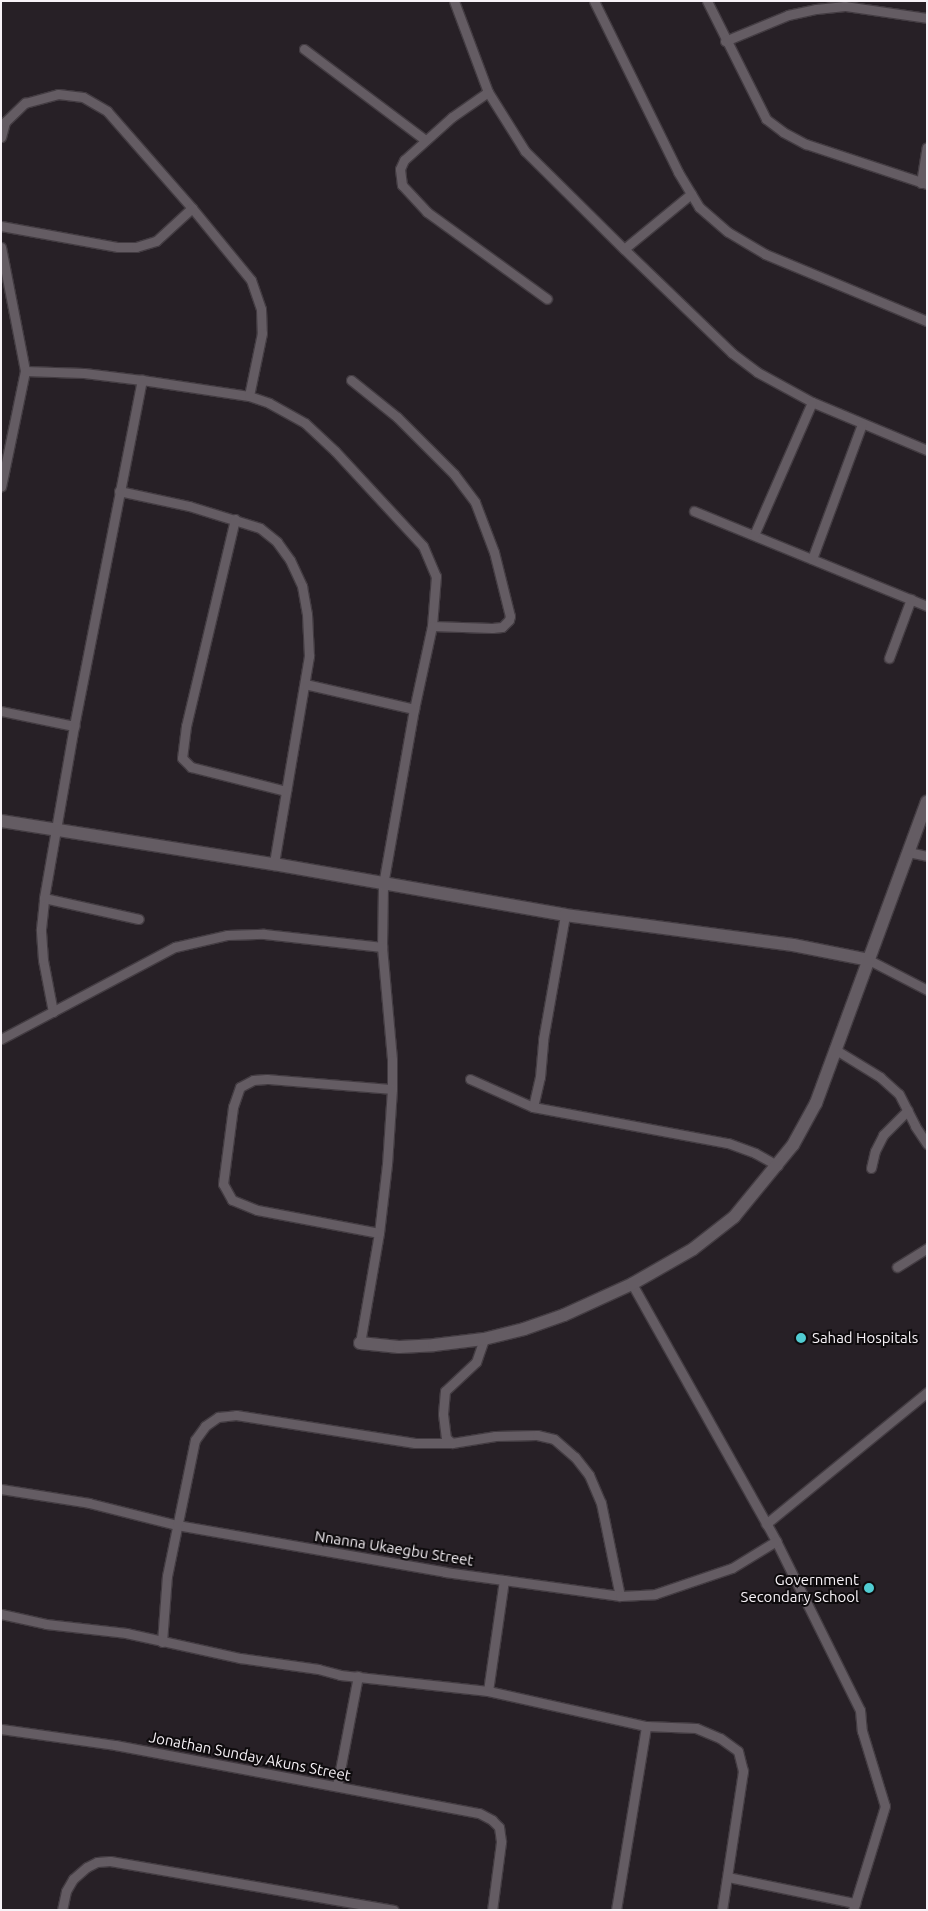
<!DOCTYPE html>
<html>
<head>
<meta charset="utf-8">
<style>
	body { margin:0 }
	#map { position:relative; width:928px; height:1911px; overflow:hidden; background:#272026; font-family:Ubuntu,sans-serif }
	div>[style] { position:absolute }
	.roads { filter:drop-shadow(1px 0 #433c42) drop-shadow(-1px 0 #433c42) drop-shadow(0 1px #433c42) drop-shadow(0 -1px #433c42) }
	.street>* { height:9px; margin:-4.5px; padding:0 4.5px; transform-origin:4.5px; border-radius:4.5px; background:#645c63 }
	.secondary>* { height:12px; margin:-6px; padding:0 6px; transform-origin:6px; border-radius:6px; background:#645c63 }
	.dots>* { width:14px; height:14px; translate:-50% -50%; box-sizing:border-box; border:2px solid #0e0b0d; border-radius:50% }
	span { translate:-50% -50%; white-space:nowrap; text-align:center; line-height:1.15; -webkit-text-stroke:4px #0e0b0d; paint-order:stroke }
	.poi-label { font-size:15px; color:#f7f2f7 }
	.left { translate:0 -50%; text-align:left }
	.right { translate:-100% -50%; text-align:right }
	.street-label { font-size:15px; color:#f7f2f7 }
	.frame { position:absolute; inset:0; border:2px solid #f7f2f7; pointer-events:none }
</style>
</head>
<body>
<div id="map">
	<div class="roads">
		<div class="street">
			<div style="left:454px;top:1px;width:97px;rotate:69.5deg"></div>
			<div style="left:488px;top:92px;width:70px;rotate:57.9deg"></div>
			<div style="left:525px;top:151px;width:139px;rotate:44.7deg"></div>
			<div style="left:624px;top:249px;width:150px;rotate:43.9deg"></div>
			<div style="left:732px;top:353px;width:31px;rotate:37deg"></div>
			<div style="left:757px;top:372px;width:63px;rotate:28.6deg"></div>
			<div style="left:812px;top:402px;width:125px;rotate:22.7deg"></div>
			<div style="left:594px;top:1px;width:191px;rotate:63.8deg"></div>
			<div style="left:678px;top:172px;width:41px;rotate:59deg"></div>
			<div style="left:699px;top:207px;width:38px;rotate:41deg"></div>
			<div style="left:728px;top:232px;width:43px;rotate:30.7deg"></div>
			<div style="left:765px;top:254px;width:175px;rotate:22.5deg"></div>
			<div style="left:707px;top:1px;width:132px;rotate:63.4deg"></div>
			<div style="left:766px;top:119px;width:21px;rotate:37deg"></div>
			<div style="left:783px;top:132px;width:26px;rotate:28deg"></div>
			<div style="left:806px;top:144px;width:127px;rotate:18.3deg"></div>
			<div style="left:725px;top:41px;width:68px;rotate:-22.4deg"></div>
			<div style="left:788px;top:15px;width:29px;rotate:-12deg"></div>
			<div style="left:816px;top:9px;width:29px;rotate:-6deg"></div>
			<div style="left:845px;top:6px;width:83px;rotate:8.3deg"></div>
			<div style="left:304px;top:49px;width:151px;rotate:36.9deg"></div>
			<div style="left:488px;top:92px;width:44px;rotate:145.2deg"></div>
			<div style="left:452px;top:117px;width:64px;rotate:138.1deg"></div>
			<div style="left:404px;top:160px;width:10px;rotate:114deg"></div>
			<div style="left:400px;top:169px;width:16px;rotate:83deg"></div>
			<div style="left:402px;top:185px;width:37px;rotate:47deg"></div>
			<div style="left:427px;top:212px;width:148px;rotate:35.9deg"></div>
			<div style="left:1px;top:137px;width:16px;rotate:-75deg"></div>
			<div style="left:5px;top:122px;width:28px;rotate:-44deg"></div>
			<div style="left:25px;top:103px;width:34px;rotate:-15deg"></div>
			<div style="left:58px;top:94px;width:25px;rotate:7deg"></div>
			<div style="left:83px;top:97px;width:28px;rotate:30deg"></div>
			<div style="left:107px;top:111px;width:129px;rotate:48.8deg"></div>
			<div style="left:192px;top:208px;width:93px;rotate:50.7deg"></div>
			<div style="left:251px;top:280px;width:31px;rotate:71deg"></div>
			<div style="left:261px;top:309px;width:24px;rotate:88deg"></div>
			<div style="left:262px;top:333px;width:64px;rotate:101.7deg"></div>
			<div style="left:921px;top:183px;width:36px;rotate:-81deg"></div>
			<div style="left:1px;top:226px;width:119px;rotate:10.2deg"></div>
			<div style="left:118px;top:247px;width:18px"></div>
			<div style="left:136px;top:247px;width:21px;rotate:-17deg"></div>
			<div style="left:156px;top:241px;width:49px;rotate:-42.5deg"></div>
			<div style="left:1px;top:247px;width:126px;rotate:79deg"></div>
			<div style="left:25px;top:371px;width:118px;rotate:101.7deg"></div>
			<div style="left:624px;top:249px;width:87px;rotate:-39.4deg"></div>
			<div style="left:25px;top:371px;width:59px;rotate:1.9deg"></div>
			<div style="left:84px;top:373px;width:58px;rotate:6.9deg"></div>
			<div style="left:142px;top:380px;width:108px;rotate:8.5deg"></div>
			<div style="left:249px;top:396px;width:21px;rotate:19deg"></div>
			<div style="left:269px;top:403px;width:41px;rotate:29.1deg"></div>
			<div style="left:305px;top:423px;width:41px;rotate:43deg"></div>
			<div style="left:335px;top:451px;width:129px;rotate:47.2deg"></div>
			<div style="left:423px;top:546px;width:33px;rotate:67deg"></div>
			<div style="left:436px;top:576px;width:50px;rotate:94.6deg"></div>
			<div style="left:432px;top:626px;width:85px;rotate:102.2deg"></div>
			<div style="left:414px;top:709px;width:179px;rotate:100deg"></div>
			<div style="left:383px;top:885px;width:62px;rotate:90.9deg"></div>
			<div style="left:382px;top:947px;width:113px;rotate:84.9deg"></div>
			<div style="left:392px;top:1060px;width:29px;rotate:90deg"></div>
			<div style="left:392px;top:1089px;width:75px;rotate:93.8deg"></div>
			<div style="left:387px;top:1164px;width:69px;rotate:96.6deg"></div>
			<div style="left:379px;top:1233px;width:112px;rotate:99.8deg"></div>
			<div style="left:351px;top:380px;width:59px;rotate:38.8deg"></div>
			<div style="left:397px;top:417px;width:81px;rotate:45deg"></div>
			<div style="left:454px;top:474px;width:35px;rotate:53deg"></div>
			<div style="left:475px;top:502px;width:53px;rotate:69.2deg"></div>
			<div style="left:494px;top:552px;width:66px;rotate:76deg"></div>
			<div style="left:510px;top:616px;width:4px;rotate:104deg"></div>
			<div style="left:509px;top:620px;width:10px;rotate:135deg"></div>
			<div style="left:502px;top:627px;width:10px;rotate:174deg"></div>
			<div style="left:492px;top:628px;width:60px;rotate:-178.1deg"></div>
			<div style="left:119px;top:491px;width:72px;rotate:12.1deg"></div>
			<div style="left:189px;top:506px;width:74px;rotate:17.2deg"></div>
			<div style="left:260px;top:528px;width:22px;rotate:39deg"></div>
			<div style="left:277px;top:542px;width:22px;rotate:54deg"></div>
			<div style="left:290px;top:560px;width:29px;rotate:65deg"></div>
			<div style="left:302px;top:586px;width:28px;rotate:80deg"></div>
			<div style="left:307px;top:614px;width:42px;rotate:87.3deg"></div>
			<div style="left:309px;top:656px;width:211px;rotate:99.6deg"></div>
			<div style="left:694px;top:511px;width:252px;rotate:22.2deg"></div>
			<div style="left:235px;top:519px;width:213px;rotate:103.3deg"></div>
			<div style="left:186px;top:726px;width:32px;rotate:97deg"></div>
			<div style="left:182px;top:758px;width:13px;rotate:45deg"></div>
			<div style="left:191px;top:767px;width:98px;rotate:14.2deg"></div>
			<div style="left:754px;top:535px;width:145px;rotate:-66.4deg"></div>
			<div style="left:812px;top:559px;width:144px;rotate:-69.7deg"></div>
			<div style="left:889px;top:658px;width:63px;rotate:-69.6deg"></div>
			<div style="left:305px;top:684px;width:112px;rotate:12.9deg"></div>
			<div style="left:1px;top:711px;width:75px;rotate:11.6deg"></div>
			<div style="left:908px;top:852px;width:19px;rotate:12deg"></div>
			<div style="left:44px;top:898px;width:97px;rotate:12.5deg"></div>
			<div style="left:869px;top:960px;width:65px;rotate:27.3deg"></div>
			<div style="left:53px;top:1012px;width:53px;rotate:-100.9deg"></div>
			<div style="left:43px;top:960px;width:31px;rotate:-94deg"></div>
			<div style="left:41px;top:929px;width:31px;rotate:-84deg"></div>
			<div style="left:44px;top:898px;width:175px;rotate:-80.1deg"></div>
			<div style="left:74px;top:726px;width:353px;rotate:-78.9deg"></div>
			<div style="left:1px;top:1039px;width:197px;rotate:-27.9deg"></div>
			<div style="left:175px;top:947px;width:53px;rotate:-13deg"></div>
			<div style="left:227px;top:935px;width:37px;rotate:-2deg"></div>
			<div style="left:264px;top:934px;width:119px;rotate:6.3deg"></div>
			<div style="left:836px;top:1050px;width:52px;rotate:31.5deg"></div>
			<div style="left:880px;top:1077px;width:25px;rotate:42deg"></div>
			<div style="left:899px;top:1094px;width:36px;rotate:63deg"></div>
			<div style="left:915px;top:1126px;width:22px;rotate:56deg"></div>
			<div style="left:470px;top:1079px;width:69px;rotate:24deg"></div>
			<div style="left:533px;top:1107px;width:198px;rotate:10.5deg"></div>
			<div style="left:728px;top:1143px;width:29px;rotate:20deg"></div>
			<div style="left:755px;top:1153px;width:26px;rotate:29deg"></div>
			<div style="left:533px;top:1107px;width:31px;rotate:-77deg"></div>
			<div style="left:540px;top:1077px;width:37px;rotate:-85deg"></div>
			<div style="left:543px;top:1040px;width:127px;rotate:-80deg"></div>
			<div style="left:871px;top:1168px;width:17px;rotate:-77deg"></div>
			<div style="left:875px;top:1151px;width:18px;rotate:-63deg"></div>
			<div style="left:883px;top:1135px;width:35px;rotate:-45deg"></div>
			<div style="left:379px;top:1233px;width:124px;rotate:-169.3deg"></div>
			<div style="left:257px;top:1210px;width:27px;rotate:-158deg"></div>
			<div style="left:232px;top:1200px;width:18px;rotate:-119deg"></div>
			<div style="left:223px;top:1184px;width:78px;rotate:-82.6deg"></div>
			<div style="left:233px;top:1107px;width:21px;rotate:-71deg"></div>
			<div style="left:240px;top:1087px;width:15px;rotate:-28deg"></div>
			<div style="left:253px;top:1080px;width:14px;rotate:-4deg"></div>
			<div style="left:267px;top:1079px;width:125px;rotate:4.6deg"></div>
			<div style="left:897px;top:1267px;width:36px;rotate:-32deg"></div>
			<div style="left:632px;top:1284px;width:295px;rotate:60.7deg"></div>
			<div style="left:776px;top:1541px;width:189px;rotate:63.6deg"></div>
			<div style="left:860px;top:1710px;width:21px;rotate:85deg"></div>
			<div style="left:862px;top:1731px;width:78px;rotate:73deg"></div>
			<div style="left:885px;top:1806px;width:109px;rotate:107.1deg"></div>
			<div style="left:484px;top:1339px;width:24px;rotate:109deg"></div>
			<div style="left:476px;top:1362px;width:42px;rotate:136.9deg"></div>
			<div style="left:445px;top:1391px;width:23px;rotate:95deg"></div>
			<div style="left:443px;top:1414px;width:24px;rotate:83deg"></div>
			<div style="left:446px;top:1438px;width:8px;rotate:40deg"></div>
			<div style="left:452px;top:1443px;width:44px;rotate:-9.2deg"></div>
			<div style="left:495px;top:1436px;width:42px;rotate:-1.4deg"></div>
			<div style="left:537px;top:1435px;width:17px;rotate:13deg"></div>
			<div style="left:554px;top:1439px;width:28px;rotate:41deg"></div>
			<div style="left:575px;top:1457px;width:23px;rotate:52deg"></div>
			<div style="left:589px;top:1475px;width:30px;rotate:67deg"></div>
			<div style="left:601px;top:1503px;width:95px;rotate:78.5deg"></div>
			<div style="left:1px;top:1489px;width:89px;rotate:9deg"></div>
			<div style="left:89px;top:1503px;width:91px;rotate:14deg"></div>
			<div style="left:177px;top:1525px;width:272px;rotate:9.9deg"></div>
			<div style="left:445px;top:1572px;width:177px;rotate:7.8deg"></div>
			<div style="left:620px;top:1596px;width:35px;rotate:-3deg"></div>
			<div style="left:655px;top:1594px;width:81px;rotate:-18.7deg"></div>
			<div style="left:732px;top:1568px;width:52px;rotate:-31.5deg"></div>
			<div style="left:766px;top:1524px;width:208px;rotate:-39.3deg"></div>
			<div style="left:1px;top:1614px;width:46px;rotate:12.5deg"></div>
			<div style="left:46px;top:1624px;width:81px;rotate:6.4deg"></div>
			<div style="left:126px;top:1633px;width:117px;rotate:12.4deg"></div>
			<div style="left:240px;top:1658px;width:79px;rotate:8deg"></div>
			<div style="left:318px;top:1669px;width:23px;rotate:15deg"></div>
			<div style="left:340px;top:1675px;width:149px;rotate:6.2deg"></div>
			<div style="left:488px;top:1691px;width:162px;rotate:12.5deg"></div>
			<div style="left:646px;top:1726px;width:50px;rotate:2.3deg"></div>
			<div style="left:696px;top:1728px;width:26px;rotate:23deg"></div>
			<div style="left:720px;top:1738px;width:22px;rotate:36deg"></div>
			<div style="left:738px;top:1751px;width:21px;rotate:76deg"></div>
			<div style="left:743px;top:1771px;width:141px;rotate:98.6deg"></div>
			<div style="left:162px;top:1642px;width:66px;rotate:-85.7deg"></div>
			<div style="left:167px;top:1576px;width:139px;rotate:-78.4deg"></div>
			<div style="left:195px;top:1440px;width:17px;rotate:-54deg"></div>
			<div style="left:205px;top:1426px;width:16px;rotate:-35deg"></div>
			<div style="left:218px;top:1417px;width:18px;rotate:-6deg"></div>
			<div style="left:236px;top:1415px;width:181px;rotate:8.9deg"></div>
			<div style="left:415px;top:1443px;width:37px"></div>
			<div style="left:488px;top:1691px;width:112px;rotate:-81.8deg"></div>
			<div style="left:1px;top:1729px;width:115px;rotate:8deg"></div>
			<div style="left:115px;top:1745px;width:370px;rotate:10.6deg"></div>
			<div style="left:479px;top:1813px;width:15px;rotate:28deg"></div>
			<div style="left:492px;top:1820px;width:10px;rotate:45deg"></div>
			<div style="left:499px;top:1827px;width:15px;rotate:82deg"></div>
			<div style="left:501px;top:1842px;width:69px;rotate:97.5deg"></div>
			<div style="left:337px;top:1786px;width:112px;rotate:-79.2deg"></div>
			<div style="left:728px;top:1877px;width:130px;rotate:11.6deg"></div>
			<div style="left:62px;top:1910px;width:19px;rotate:-78deg"></div>
			<div style="left:66px;top:1891px;width:14px;rotate:-60deg"></div>
			<div style="left:73px;top:1879px;width:18px;rotate:-41deg"></div>
			<div style="left:87px;top:1867px;width:11px;rotate:-27deg"></div>
			<div style="left:97px;top:1862px;width:13px;rotate:-4deg"></div>
			<div style="left:110px;top:1861px;width:288px;rotate:9.8deg"></div>
			<div style="left:616px;top:1910px;width:186px;rotate:-80.7deg"></div>
		</div>
		<div class="secondary">
			<div style="left:1px;top:821px;width:276px;rotate:9deg"></div>
			<div style="left:274px;top:864px;width:295px;rotate:9.9deg"></div>
			<div style="left:565px;top:915px;width:230px;rotate:7.5deg"></div>
			<div style="left:793px;top:945px;width:77px;rotate:11.2deg"></div>
			<div style="left:360px;top:1343px;width:39px;rotate:6deg"></div>
			<div style="left:399px;top:1347px;width:35px;rotate:-3deg"></div>
			<div style="left:434px;top:1345px;width:50px;rotate:-6.8deg"></div>
			<div style="left:484px;top:1339px;width:41px;rotate:-14deg"></div>
			<div style="left:524px;top:1329px;width:42px;rotate:-19.3deg"></div>
			<div style="left:564px;top:1315px;width:75px;rotate:-24.5deg"></div>
			<div style="left:632px;top:1284px;width:70px;rotate:-29.8deg"></div>
			<div style="left:693px;top:1249px;width:52px;rotate:-38deg"></div>
			<div style="left:734px;top:1217px;width:93px;rotate:-50.7deg"></div>
			<div style="left:793px;top:1145px;width:48px;rotate:-61.3deg"></div>
			<div style="left:816px;top:1103px;width:321px;rotate:-69.8deg"></div>
		</div>
	</div>
	<div class="dots">
		<div style="left:801px;top:1338px;background:#51ccd2"></div>
		<div style="left:869px;top:1588px;background:#51ccd2"></div>
	</div>
	<div class="poi-label">
		<span class="left" style="left:812px;top:1338px">Sahad Hospitals</span>
		<span class="right" style="left:859px;top:1588px">Government<br>Secondary School</span>
	</div>
	<div class="street-label">
		<span style="left:394px;top:1548px;rotate:9deg">Nnanna Ukaegbu Street</span>
		<span style="left:250px;top:1756px;rotate:11deg">Jonathan Sunday Akuns Street</span>
	</div>
	<div class="frame"></div>
</div>
</body>
</html>
